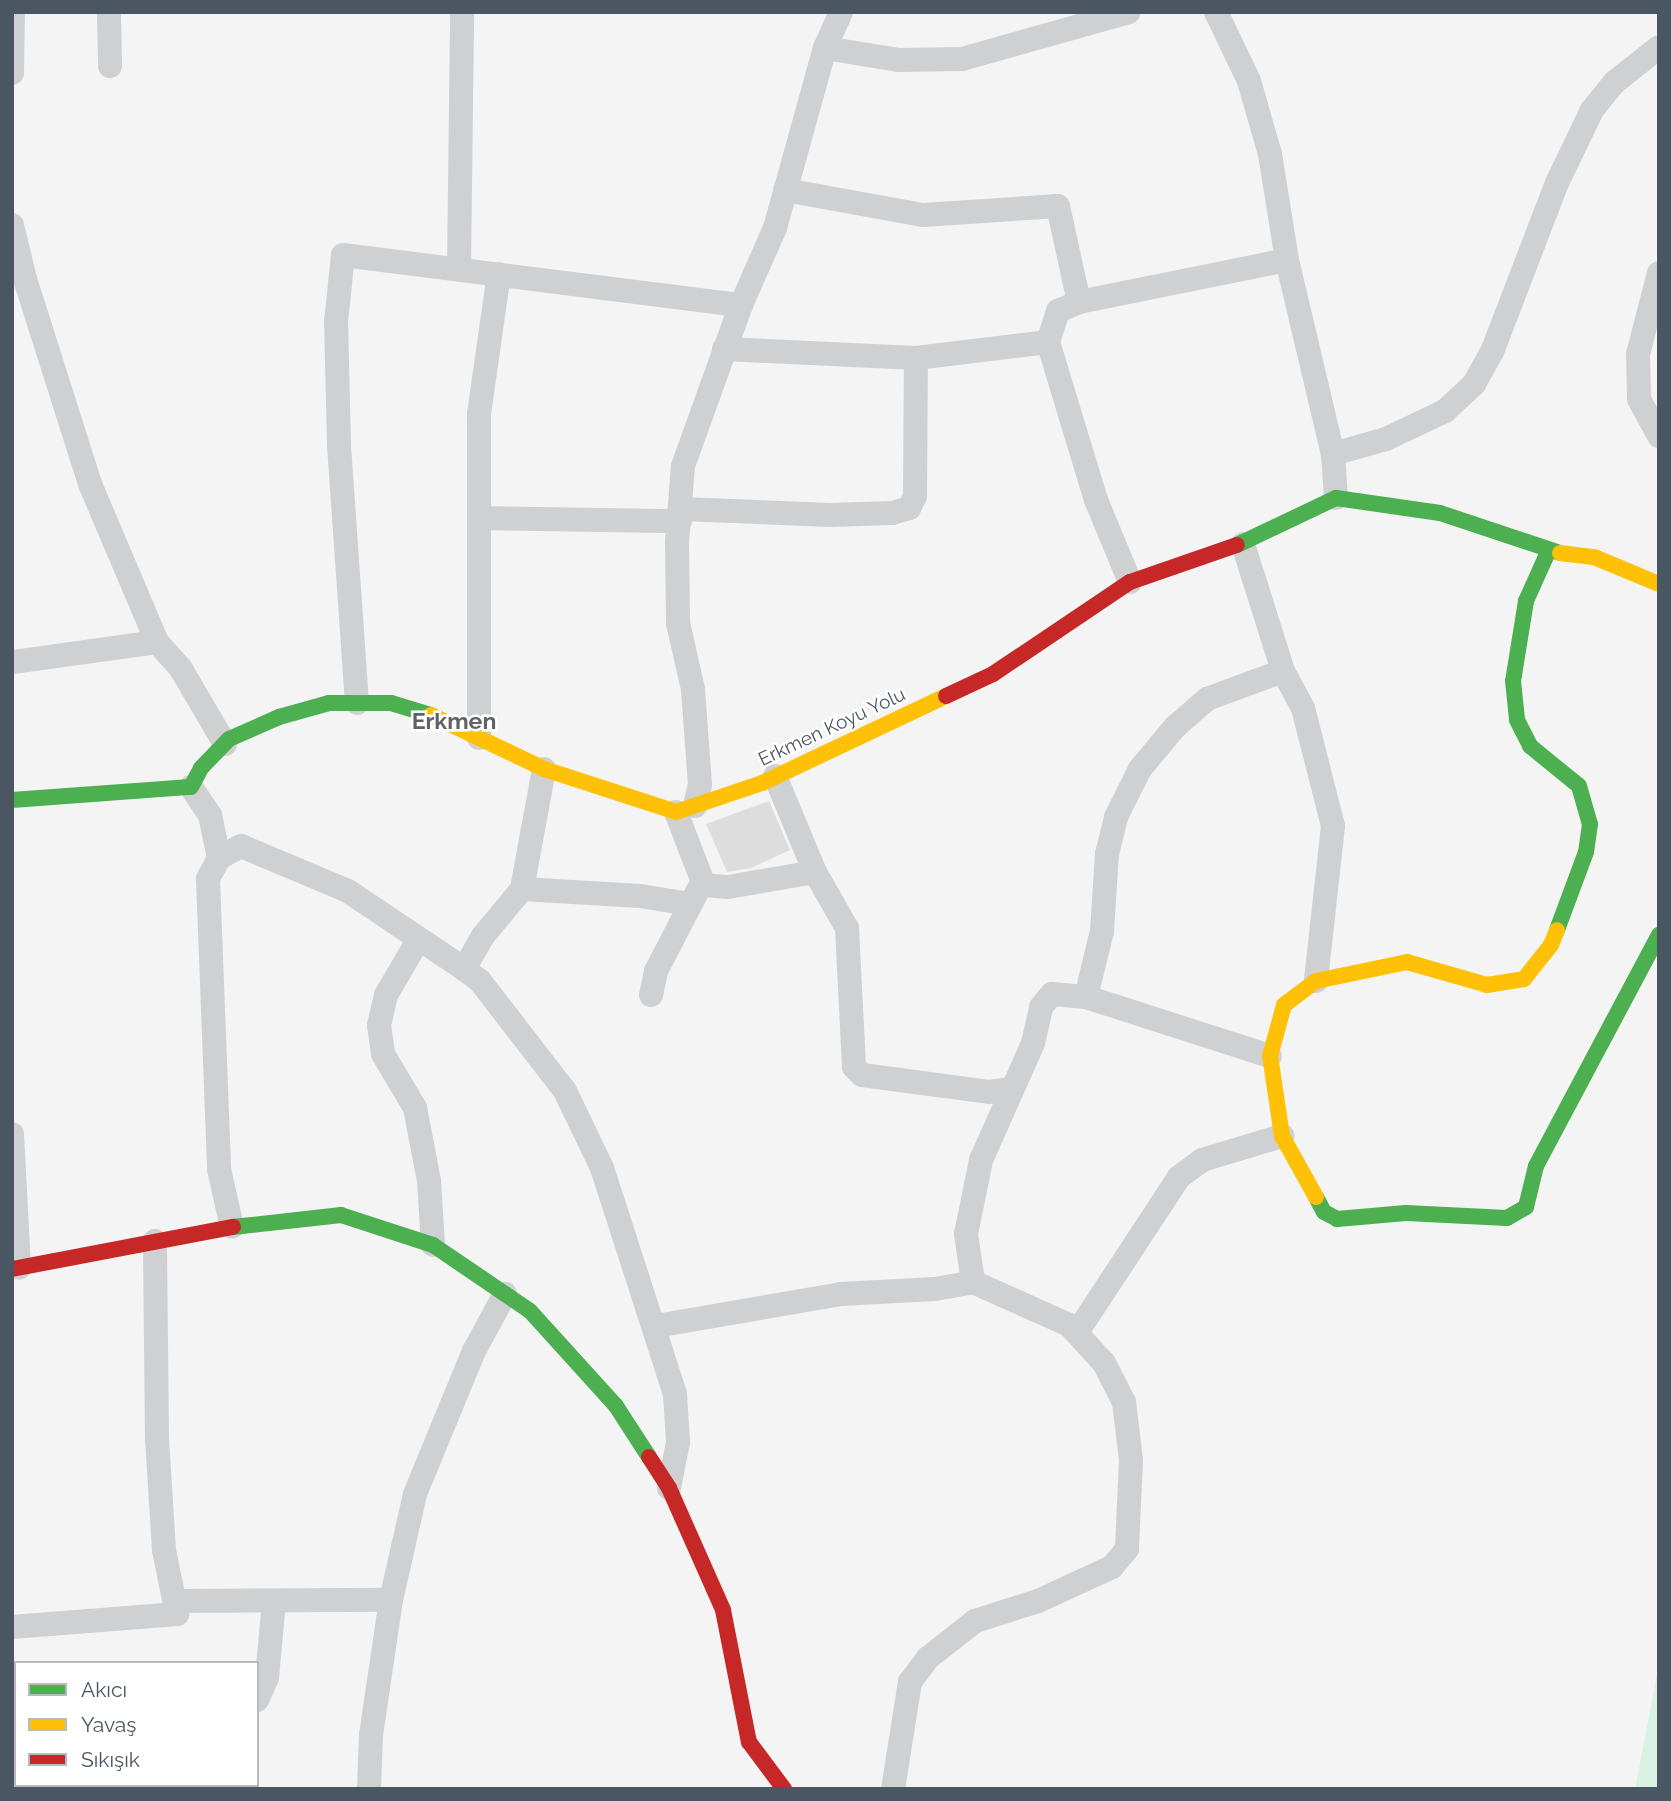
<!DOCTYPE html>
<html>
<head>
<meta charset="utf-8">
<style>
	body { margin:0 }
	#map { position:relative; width:1671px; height:1801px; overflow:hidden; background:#f4f4f4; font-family:Raleway,sans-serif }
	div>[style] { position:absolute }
	.green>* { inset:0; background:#d9f2e3 }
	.building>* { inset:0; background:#ddddde }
	.street>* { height:24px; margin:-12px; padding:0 12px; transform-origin:12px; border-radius:12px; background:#ced0d2 }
	.fast>* { height:16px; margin:-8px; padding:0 8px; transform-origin:8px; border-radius:8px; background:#4caf50 }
	.slow>* { height:16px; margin:-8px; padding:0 8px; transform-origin:8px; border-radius:8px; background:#ffc107 }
	.jam>* { height:16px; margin:-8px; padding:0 8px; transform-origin:8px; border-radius:8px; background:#c62828 }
	span { translate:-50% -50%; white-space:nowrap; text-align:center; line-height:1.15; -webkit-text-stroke:5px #fff; paint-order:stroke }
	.street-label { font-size:19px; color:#4a5661 }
	.quarter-label { font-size:23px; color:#5f6368; font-weight:700 }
	.frame { position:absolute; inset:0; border:14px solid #4a5661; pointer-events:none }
	.legend { position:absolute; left:14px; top:1661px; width:245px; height:126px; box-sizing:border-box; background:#fff; border:2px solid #b7bbc0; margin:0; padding:9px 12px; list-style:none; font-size:21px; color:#4a5661 }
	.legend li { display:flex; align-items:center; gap:14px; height:35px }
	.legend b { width:35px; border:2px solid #b7bbc0 }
</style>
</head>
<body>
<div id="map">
	<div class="green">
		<div style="clip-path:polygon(1659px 1664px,1659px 1789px,1635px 1789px)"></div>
	</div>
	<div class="building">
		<div style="clip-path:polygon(769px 801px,790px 850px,751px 868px,727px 872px,706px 824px)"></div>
	</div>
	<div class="street">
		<div style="left:109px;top:12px;width:54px;rotate:88.9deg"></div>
		<div style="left:1216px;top:12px;width:76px;rotate:64.4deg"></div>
		<div style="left:1249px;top:81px;width:76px;rotate:74deg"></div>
		<div style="left:1270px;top:154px;width:107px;rotate:80.9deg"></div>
		<div style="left:1287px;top:260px;width:199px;rotate:76.7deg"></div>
		<div style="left:1333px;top:454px;width:44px;rotate:86.1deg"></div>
		<div style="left:825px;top:48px;width:74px;rotate:9.3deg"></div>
		<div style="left:898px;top:60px;width:64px;rotate:-0.9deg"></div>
		<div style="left:962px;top:59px;width:173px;rotate:-15.7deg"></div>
		<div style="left:12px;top:73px;width:61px;rotate:-89.1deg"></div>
		<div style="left:785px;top:190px;width:140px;rotate:10.3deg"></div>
		<div style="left:923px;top:215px;width:135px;rotate:-3.8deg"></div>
		<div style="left:1058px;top:206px;width:98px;rotate:77.7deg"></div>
		<div style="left:12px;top:225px;width:56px;rotate:76.5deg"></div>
		<div style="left:25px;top:279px;width:215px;rotate:72.4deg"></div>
		<div style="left:90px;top:484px;width:172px;rotate:67deg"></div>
		<div style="left:157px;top:642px;width:146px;rotate:172.1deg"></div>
		<div style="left:459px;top:268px;width:256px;rotate:-89.3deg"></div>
		<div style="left:1659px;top:273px;width:84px;rotate:104.5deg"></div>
		<div style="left:1638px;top:354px;width:45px;rotate:88.7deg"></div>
		<div style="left:1639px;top:399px;width:42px;rotate:61.6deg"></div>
		<div style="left:724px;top:349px;width:192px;rotate:2.7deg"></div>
		<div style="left:916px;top:358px;width:133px;rotate:-6.9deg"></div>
		<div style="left:1333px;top:454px;width:55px;rotate:-15.8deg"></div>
		<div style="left:1386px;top:439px;width:65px;rotate:-25.4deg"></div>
		<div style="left:1445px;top:411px;width:40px;rotate:-43deg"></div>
		<div style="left:1474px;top:384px;width:37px;rotate:-61deg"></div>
		<div style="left:1492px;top:352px;width:181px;rotate:-69deg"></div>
		<div style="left:1557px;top:183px;width:81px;rotate:-64.4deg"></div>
		<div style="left:1592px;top:110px;width:36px;rotate:-51deg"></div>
		<div style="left:1615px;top:82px;width:56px;rotate:-38.5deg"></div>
		<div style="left:682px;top:509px;width:148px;rotate:2.3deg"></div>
		<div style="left:830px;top:515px;width:62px;rotate:-1.8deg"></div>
		<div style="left:892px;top:513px;width:18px;rotate:-16deg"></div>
		<div style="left:909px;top:508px;width:13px;rotate:-63deg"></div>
		<div style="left:915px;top:496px;width:138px;rotate:-89.6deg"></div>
		<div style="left:480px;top:518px;width:200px;rotate:0.9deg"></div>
		<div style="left:1130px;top:582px;width:89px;rotate:-112.5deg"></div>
		<div style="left:1096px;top:500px;width:165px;rotate:-106.9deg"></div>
		<div style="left:1048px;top:342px;width:33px;rotate:-72deg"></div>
		<div style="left:1058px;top:311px;width:23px;rotate:-23deg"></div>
		<div style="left:1079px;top:302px;width:212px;rotate:-11.4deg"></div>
		<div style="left:157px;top:642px;width:36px;rotate:48deg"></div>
		<div style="left:181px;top:669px;width:87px;rotate:59.6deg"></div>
		<div style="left:1283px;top:671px;width:42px;rotate:61.6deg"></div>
		<div style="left:1303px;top:708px;width:122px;rotate:75.7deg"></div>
		<div style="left:1333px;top:826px;width:156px;rotate:96.3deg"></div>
		<div style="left:357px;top:703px;width:261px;rotate:-94deg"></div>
		<div style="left:339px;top:443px;width:121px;rotate:-91.4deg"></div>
		<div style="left:336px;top:322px;width:67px;rotate:-84deg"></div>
		<div style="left:343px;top:255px;width:401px;rotate:7.2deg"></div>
		<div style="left:479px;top:738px;width:324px;rotate:-90deg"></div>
		<div style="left:479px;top:414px;width:141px;rotate:-81.9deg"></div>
		<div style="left:775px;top:776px;width:104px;rotate:67.4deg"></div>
		<div style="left:815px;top:872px;width:64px;rotate:60.3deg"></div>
		<div style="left:847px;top:928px;width:139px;rotate:87.1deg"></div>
		<div style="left:854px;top:1067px;width:11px;rotate:45deg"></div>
		<div style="left:862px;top:1075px;width:128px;rotate:7.6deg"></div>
		<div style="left:989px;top:1092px;width:21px;rotate:-8deg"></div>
		<div style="left:191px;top:787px;width:34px;rotate:56deg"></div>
		<div style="left:210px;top:815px;width:44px;rotate:78.2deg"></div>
		<div style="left:219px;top:858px;width:24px;rotate:118deg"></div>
		<div style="left:208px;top:879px;width:290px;rotate:87.8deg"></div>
		<div style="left:219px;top:1169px;width:59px;rotate:77.4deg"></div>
		<div style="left:695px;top:806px;width:22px;rotate:-77deg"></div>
		<div style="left:700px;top:785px;width:96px;rotate:-94.2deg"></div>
		<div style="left:693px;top:689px;width:68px;rotate:-102.8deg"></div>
		<div style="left:678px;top:623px;width:81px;rotate:-90.7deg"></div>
		<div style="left:677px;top:542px;width:76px;rotate:-85.5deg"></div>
		<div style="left:683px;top:466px;width:171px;rotate:-70.2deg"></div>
		<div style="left:741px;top:305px;width:84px;rotate:-66.2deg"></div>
		<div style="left:775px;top:228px;width:187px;rotate:-74.5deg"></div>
		<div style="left:825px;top:48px;width:39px;rotate:-66deg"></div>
		<div style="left:676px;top:812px;width:78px;rotate:69deg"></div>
		<div style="left:704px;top:885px;width:24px;rotate:5deg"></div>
		<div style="left:728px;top:887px;width:88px;rotate:-9.8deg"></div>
		<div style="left:219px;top:858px;width:25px;rotate:-29deg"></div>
		<div style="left:241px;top:846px;width:116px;rotate:22.8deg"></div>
		<div style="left:348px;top:891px;width:140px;rotate:33.9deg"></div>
		<div style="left:464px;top:969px;width:20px;rotate:37deg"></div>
		<div style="left:480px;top:981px;width:139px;rotate:52.3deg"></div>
		<div style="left:565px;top:1091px;width:85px;rotate:64.3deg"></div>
		<div style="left:602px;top:1168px;width:237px;rotate:72.1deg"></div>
		<div style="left:675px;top:1394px;width:48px;rotate:86.4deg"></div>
		<div style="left:678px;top:1442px;width:47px;rotate:101.1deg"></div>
		<div style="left:522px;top:889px;width:118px;rotate:3.4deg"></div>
		<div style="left:640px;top:896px;width:51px;rotate:9.1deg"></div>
		<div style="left:417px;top:942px;width:61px;rotate:120.3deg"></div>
		<div style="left:386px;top:995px;width:31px;rotate:103deg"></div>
		<div style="left:379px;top:1025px;width:29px;rotate:82deg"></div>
		<div style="left:383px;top:1054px;width:63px;rotate:59.3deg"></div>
		<div style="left:415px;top:1108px;width:74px;rotate:79.1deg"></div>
		<div style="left:429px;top:1181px;width:64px;rotate:86.4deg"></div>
		<div style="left:464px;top:969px;width:38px;rotate:-60deg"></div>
		<div style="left:483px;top:936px;width:61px;rotate:-50.3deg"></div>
		<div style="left:522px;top:889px;width:122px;rotate:-79.6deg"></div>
		<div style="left:651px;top:995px;width:25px;rotate:-78deg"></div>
		<div style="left:656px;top:971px;width:91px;rotate:-62.6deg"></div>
		<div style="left:1086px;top:997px;width:68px;rotate:-76.4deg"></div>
		<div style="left:1102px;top:931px;width:77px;rotate:-86.3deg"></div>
		<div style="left:1107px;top:854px;width:38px;rotate:-76deg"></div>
		<div style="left:1116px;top:817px;width:54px;rotate:-63.4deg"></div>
		<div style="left:1140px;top:769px;width:55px;rotate:-50.2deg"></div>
		<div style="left:1175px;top:727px;width:43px;rotate:-41.2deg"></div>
		<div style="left:1207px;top:699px;width:81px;rotate:-20.2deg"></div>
		<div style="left:1283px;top:671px;width:133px;rotate:-107.5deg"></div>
		<div style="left:12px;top:1134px;width:134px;rotate:87deg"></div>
		<div style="left:973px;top:1282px;width:49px;rotate:-98.3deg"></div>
		<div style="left:966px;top:1234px;width:76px;rotate:-78.5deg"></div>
		<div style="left:981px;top:1160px;width:128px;rotate:-66deg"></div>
		<div style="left:1033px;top:1043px;width:37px;rotate:-77deg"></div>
		<div style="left:1041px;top:1007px;width:17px;rotate:-50deg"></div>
		<div style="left:1052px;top:994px;width:34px;rotate:5deg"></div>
		<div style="left:1086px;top:997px;width:193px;rotate:17.8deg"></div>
		<div style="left:656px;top:1326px;width:188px;rotate:-9.8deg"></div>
		<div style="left:841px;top:1294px;width:94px;rotate:-3deg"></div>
		<div style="left:935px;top:1289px;width:39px;rotate:-10deg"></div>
		<div style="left:973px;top:1282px;width:105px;rotate:24.1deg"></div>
		<div style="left:1069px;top:1325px;width:52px;rotate:47.4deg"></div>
		<div style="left:1104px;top:1363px;width:44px;rotate:62.9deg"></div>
		<div style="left:1124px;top:1402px;width:58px;rotate:83.1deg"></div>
		<div style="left:1131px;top:1460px;width:89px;rotate:92.6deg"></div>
		<div style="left:1127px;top:1549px;width:23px;rotate:130deg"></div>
		<div style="left:1112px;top:1567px;width:81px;rotate:155.3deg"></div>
		<div style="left:1038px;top:1601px;width:66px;rotate:162.4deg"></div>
		<div style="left:975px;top:1621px;width:60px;rotate:141.8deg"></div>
		<div style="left:928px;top:1658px;width:30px;rotate:127deg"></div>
		<div style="left:910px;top:1682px;width:108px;rotate:99deg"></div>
		<div style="left:1078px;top:1331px;width:184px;rotate:-56.7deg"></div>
		<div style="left:1179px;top:1177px;width:29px;rotate:-36deg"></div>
		<div style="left:1202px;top:1160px;width:84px;rotate:-16.7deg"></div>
		<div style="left:174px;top:1601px;width:217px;rotate:-0.3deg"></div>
		<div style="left:12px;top:1627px;width:166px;rotate:-4.5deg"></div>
		<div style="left:177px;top:1614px;width:65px;rotate:-101.5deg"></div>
		<div style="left:164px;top:1550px;width:111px;rotate:-93.6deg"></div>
		<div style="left:157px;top:1439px;width:198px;rotate:-90.6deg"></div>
		<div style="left:257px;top:1700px;width:24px;rotate:-66deg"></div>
		<div style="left:267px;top:1678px;width:77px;rotate:-84.8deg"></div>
		<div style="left:233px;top:1785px;width:4px;rotate:76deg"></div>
		<div style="left:369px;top:1789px;width:54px;rotate:-87.9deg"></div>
		<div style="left:371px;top:1735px;width:136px;rotate:-81.6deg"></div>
		<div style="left:391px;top:1600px;width:109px;rotate:-77.2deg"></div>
		<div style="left:415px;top:1494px;width:155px;rotate:-67.6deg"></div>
		<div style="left:474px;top:1351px;width:65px;rotate:-61.5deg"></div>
	</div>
	<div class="fast">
		<div style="left:1237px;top:545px;width:110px;rotate:-25.4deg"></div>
		<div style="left:1336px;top:498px;width:105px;rotate:8.2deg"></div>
		<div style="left:1440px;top:513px;width:126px;rotate:18.4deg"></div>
		<div style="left:1548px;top:552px;width:54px;rotate:114.2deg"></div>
		<div style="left:1526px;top:601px;width:81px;rotate:99.2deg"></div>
		<div style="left:1513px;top:681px;width:39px;rotate:84deg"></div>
		<div style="left:1517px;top:720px;width:29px;rotate:63deg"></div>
		<div style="left:1530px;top:746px;width:63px;rotate:39.2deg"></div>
		<div style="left:1579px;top:786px;width:40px;rotate:74deg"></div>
		<div style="left:1590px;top:824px;width:28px;rotate:98deg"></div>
		<div style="left:1586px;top:852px;width:83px;rotate:110.4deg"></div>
		<div style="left:12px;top:800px;width:179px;rotate:-4.2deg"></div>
		<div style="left:191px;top:787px;width:21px;rotate:-62deg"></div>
		<div style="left:201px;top:768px;width:40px;rotate:-46deg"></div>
		<div style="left:229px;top:739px;width:55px;rotate:-23.7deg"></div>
		<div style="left:279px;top:717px;width:52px;rotate:-15.6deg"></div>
		<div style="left:329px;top:703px;width:62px"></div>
		<div style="left:391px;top:703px;width:42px;rotate:16.7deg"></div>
		<div style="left:1316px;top:1197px;width:17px;rotate:62deg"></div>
		<div style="left:1324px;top:1212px;width:15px;rotate:28deg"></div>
		<div style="left:1337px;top:1219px;width:69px;rotate:-5deg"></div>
		<div style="left:1406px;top:1213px;width:101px;rotate:2.8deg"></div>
		<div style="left:1507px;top:1218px;width:22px;rotate:-30deg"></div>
		<div style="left:1526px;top:1207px;width:42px;rotate:-76.3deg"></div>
		<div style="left:1536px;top:1166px;width:262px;rotate:-62deg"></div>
		<div style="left:233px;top:1227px;width:109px;rotate:-6.3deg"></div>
		<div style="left:341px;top:1215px;width:97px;rotate:18.1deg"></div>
		<div style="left:433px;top:1245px;width:117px;rotate:34.2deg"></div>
		<div style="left:530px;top:1311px;width:128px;rotate:47.8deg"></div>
		<div style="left:616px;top:1406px;width:61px;rotate:57.1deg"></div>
	</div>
	<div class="slow">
		<div style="left:1560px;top:553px;width:34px;rotate:7deg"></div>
		<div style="left:1594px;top:557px;width:70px;rotate:22.6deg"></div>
		<div style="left:431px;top:715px;width:125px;rotate:25.5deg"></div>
		<div style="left:544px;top:769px;width:139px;rotate:18deg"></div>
		<div style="left:676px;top:812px;width:91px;rotate:-18.6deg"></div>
		<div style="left:762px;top:783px;width:204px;rotate:-25.3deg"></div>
		<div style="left:1316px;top:1197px;width:70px;rotate:-119.1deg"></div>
		<div style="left:1282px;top:1136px;width:81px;rotate:-98.5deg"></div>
		<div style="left:1270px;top:1056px;width:53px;rotate:-74.6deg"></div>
		<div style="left:1284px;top:1005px;width:40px;rotate:-37deg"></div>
		<div style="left:1316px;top:981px;width:93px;rotate:-11.8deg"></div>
		<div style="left:1407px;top:962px;width:83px;rotate:16deg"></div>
		<div style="left:1487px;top:985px;width:37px;rotate:-9deg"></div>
		<div style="left:1524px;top:979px;width:43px;rotate:-51.5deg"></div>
		<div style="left:1551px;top:945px;width:16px;rotate:-68deg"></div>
	</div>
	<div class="jam">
		<div style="left:946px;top:696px;width:52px;rotate:-25.1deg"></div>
		<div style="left:993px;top:674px;width:165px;rotate:-33.9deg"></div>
		<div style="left:1130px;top:582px;width:113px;rotate:-19.1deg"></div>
		<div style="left:12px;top:1269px;width:225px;rotate:-10.8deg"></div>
		<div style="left:649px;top:1457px;width:37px;rotate:57deg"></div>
		<div style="left:669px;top:1488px;width:133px;rotate:66.1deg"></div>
		<div style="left:723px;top:1610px;width:135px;rotate:78.9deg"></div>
		<div style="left:749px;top:1742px;width:59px;rotate:53.3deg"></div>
	</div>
	<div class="street-label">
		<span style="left:832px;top:727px;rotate:-25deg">Erkmen Koyu Yolu</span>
	</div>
	<div class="quarter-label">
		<span style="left:454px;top:721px">Erkmen</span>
	</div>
	<div class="frame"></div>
	<ul class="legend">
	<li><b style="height:9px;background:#4caf50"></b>Akıcı</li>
	<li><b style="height:9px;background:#ffc107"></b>Yavaş</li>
	<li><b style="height:9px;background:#c62828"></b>Sıkışık</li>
	</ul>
</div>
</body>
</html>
